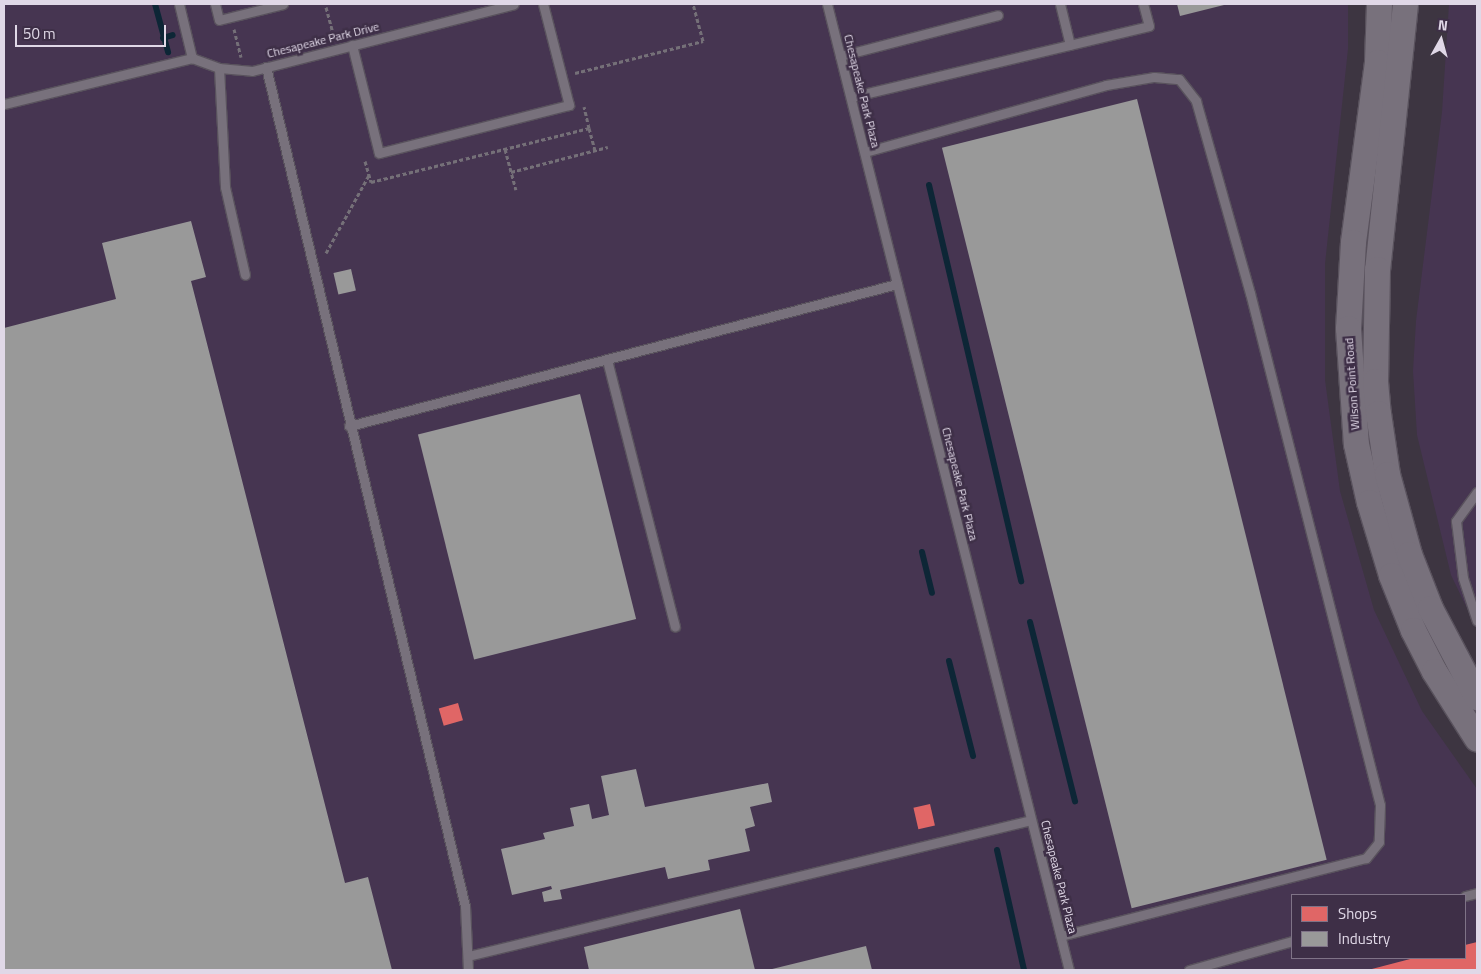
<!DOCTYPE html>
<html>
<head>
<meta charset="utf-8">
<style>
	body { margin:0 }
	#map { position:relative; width:1481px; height:974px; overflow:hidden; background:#3d3541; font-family:"Titillium Web",sans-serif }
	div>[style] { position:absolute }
	.built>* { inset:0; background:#463551 }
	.shops>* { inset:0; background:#e06666; transform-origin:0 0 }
	.industry>* { inset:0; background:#999; transform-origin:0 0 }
	.stream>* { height:6px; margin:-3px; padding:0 3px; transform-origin:3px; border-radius:3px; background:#0d2636 }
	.path>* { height:3px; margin-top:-1.5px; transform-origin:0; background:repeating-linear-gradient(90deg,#757078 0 4px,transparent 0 6.5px) }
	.roads { filter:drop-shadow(1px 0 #59525d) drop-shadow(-1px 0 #59525d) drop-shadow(0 1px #59525d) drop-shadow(0 -1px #59525d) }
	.lane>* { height:9px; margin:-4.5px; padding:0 4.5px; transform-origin:4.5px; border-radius:4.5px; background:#78717c }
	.secondary>* { height:25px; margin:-12.5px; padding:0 12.5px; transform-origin:12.5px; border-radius:12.5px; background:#78717c }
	span { translate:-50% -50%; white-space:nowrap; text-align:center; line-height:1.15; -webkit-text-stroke:5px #3e2f47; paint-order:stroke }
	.street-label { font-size:12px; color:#e0d8e7 }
	.frame { position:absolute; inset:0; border:5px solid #e0d8e7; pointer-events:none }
	.legend { position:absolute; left:1291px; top:894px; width:175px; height:65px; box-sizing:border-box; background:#3e2f47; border:1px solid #7f7387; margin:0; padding:6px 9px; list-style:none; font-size:15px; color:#e0d8e7 }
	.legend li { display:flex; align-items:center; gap:10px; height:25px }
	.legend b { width:25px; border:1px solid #7f7387 }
	.north { position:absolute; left:1416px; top:15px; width:50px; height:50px; -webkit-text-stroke:4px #3e2f47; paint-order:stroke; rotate:7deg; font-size:14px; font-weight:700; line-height:20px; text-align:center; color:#e0d8e7 }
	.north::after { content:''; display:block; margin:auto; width:18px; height:22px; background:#e0d8e7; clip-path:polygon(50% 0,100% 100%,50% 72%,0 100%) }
	.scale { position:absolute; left:15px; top:25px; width:151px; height:22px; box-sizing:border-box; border:2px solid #e0d8e7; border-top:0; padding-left:6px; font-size:15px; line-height:18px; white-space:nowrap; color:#e0d8e7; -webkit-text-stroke:4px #3e2f47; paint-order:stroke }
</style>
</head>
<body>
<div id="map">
	<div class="built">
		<div style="clip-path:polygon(evenodd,4px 4px,1348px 4px,1348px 49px,1325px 264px,1325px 380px,1340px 491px,1374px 610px,1422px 711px,1477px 789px,1477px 970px,4px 970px,4px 4px,1292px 895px,1465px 895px,1465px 958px,1292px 958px,1292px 895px)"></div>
		<div style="clip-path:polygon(1449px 4px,1477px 4px,1477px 629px,1451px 575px,1417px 435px,1413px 371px,1416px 321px,1442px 112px)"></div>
	</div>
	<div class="shops">
		<div style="left:458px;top:703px;width:18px;height:20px;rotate:74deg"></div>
		<div style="left:930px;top:804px;width:22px;height:17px;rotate:77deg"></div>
		<div style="clip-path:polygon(1477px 942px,1477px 970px,1368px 970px,1414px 958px,1465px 958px,1465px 945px)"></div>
	</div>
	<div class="industry">
		<div style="clip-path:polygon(1177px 4px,1228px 4px,1180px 16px)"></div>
		<div style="left:1137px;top:99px;width:784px;height:201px;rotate:76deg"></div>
		<div style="clip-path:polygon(191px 221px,206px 277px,191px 281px,345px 883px,368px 877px,392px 970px,4px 970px,4px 328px,116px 299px,102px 243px)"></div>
		<div style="left:351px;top:269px;width:22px;height:18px;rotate:77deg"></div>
		<div style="left:580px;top:394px;width:232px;height:167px;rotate:76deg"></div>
		<div style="clip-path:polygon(636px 769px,645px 807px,768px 783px,772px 802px,750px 807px,755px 826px,745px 829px,750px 851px,708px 860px,710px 870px,668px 879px,665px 867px,560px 890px,562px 899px,544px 902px,542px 892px,552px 889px,551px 886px,512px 895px,501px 849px,545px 839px,543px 833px,574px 826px,570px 808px,589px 804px,592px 819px,609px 815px,601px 776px)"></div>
		<div style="clip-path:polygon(740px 909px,755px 970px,589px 970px,584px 947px)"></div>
		<div style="clip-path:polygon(866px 946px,872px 970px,768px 970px)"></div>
	</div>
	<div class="stream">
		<div style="left:155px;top:4px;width:50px;rotate:74.8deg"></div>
		<div style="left:163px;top:38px;width:10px;rotate:-17deg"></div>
		<div style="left:929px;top:185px;width:407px;rotate:76.9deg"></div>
		<div style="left:922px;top:552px;width:42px;rotate:76.3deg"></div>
		<div style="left:1030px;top:622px;width:185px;rotate:75.9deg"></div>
		<div style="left:949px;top:661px;width:98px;rotate:75.8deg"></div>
		<div style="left:997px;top:850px;width:123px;rotate:77.3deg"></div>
	</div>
	<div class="path">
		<div style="left:326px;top:7px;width:30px;rotate:75deg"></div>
		<div style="left:234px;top:29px;width:29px;rotate:76deg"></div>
		<div style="left:575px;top:73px;width:132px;rotate:-14deg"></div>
		<div style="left:703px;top:41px;width:38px;rotate:-105deg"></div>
		<div style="left:589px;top:128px;width:24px;rotate:75deg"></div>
		<div style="left:505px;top:149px;width:42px;rotate:75deg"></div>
		<div style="left:365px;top:161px;width:22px;rotate:74deg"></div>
		<div style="left:371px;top:182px;width:225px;rotate:-13.9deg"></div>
		<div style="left:589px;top:128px;width:22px;rotate:-103deg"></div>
		<div style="left:511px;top:172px;width:100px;rotate:-14.5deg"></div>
		<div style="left:326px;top:253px;width:89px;rotate:-61.1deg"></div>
	</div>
	<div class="roads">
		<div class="lane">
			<div style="left:179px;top:4px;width:56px;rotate:76.5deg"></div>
			<div style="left:192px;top:58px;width:29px;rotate:20deg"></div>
			<div style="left:219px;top:68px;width:33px;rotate:5deg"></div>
			<div style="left:252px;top:71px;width:270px;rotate:-14.3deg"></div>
			<div style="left:215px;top:4px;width:16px;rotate:76deg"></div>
			<div style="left:219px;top:20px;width:66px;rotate:-14deg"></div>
			<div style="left:827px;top:4px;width:996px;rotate:75.94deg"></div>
			<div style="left:1060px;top:4px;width:42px;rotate:76.3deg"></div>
			<div style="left:352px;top:45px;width:111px;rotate:76deg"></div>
			<div style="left:379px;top:153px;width:196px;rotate:-14.2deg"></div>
			<div style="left:569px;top:105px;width:104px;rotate:-104.4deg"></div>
			<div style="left:840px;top:56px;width:163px;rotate:-14.5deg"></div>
			<div style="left:266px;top:67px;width:862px;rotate:76.66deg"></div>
			<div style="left:465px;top:906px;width:64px;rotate:87.3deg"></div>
			<div style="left:219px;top:68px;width:119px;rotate:87.1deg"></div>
			<div style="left:225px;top:187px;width:90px;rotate:77.2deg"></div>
			<div style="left:851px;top:97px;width:306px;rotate:-13.4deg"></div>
			<div style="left:1149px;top:26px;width:23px;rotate:-105deg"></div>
			<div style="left:4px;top:104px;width:194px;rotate:-13.7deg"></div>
			<div style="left:865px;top:152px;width:250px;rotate:-15.5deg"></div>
			<div style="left:1106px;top:85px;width:49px;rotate:-9.5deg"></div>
			<div style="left:1154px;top:77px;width:25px;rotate:5deg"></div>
			<div style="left:1179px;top:79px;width:28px;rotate:52deg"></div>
			<div style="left:1196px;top:101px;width:199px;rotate:74.3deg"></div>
			<div style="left:1250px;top:293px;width:528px;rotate:75.75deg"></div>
			<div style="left:1380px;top:805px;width:37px;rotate:92deg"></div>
			<div style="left:1379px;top:842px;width:21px;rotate:129deg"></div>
			<div style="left:1366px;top:858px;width:315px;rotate:165.7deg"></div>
			<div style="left:607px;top:360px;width:275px;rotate:75.7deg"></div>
			<div style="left:349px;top:426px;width:566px;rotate:-14.53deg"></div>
			<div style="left:1477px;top:492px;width:36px;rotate:126deg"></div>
			<div style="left:1456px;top:521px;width:57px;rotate:83deg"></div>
			<div style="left:1463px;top:578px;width:45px;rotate:72deg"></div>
			<div style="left:1465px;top:896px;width:12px;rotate:-14deg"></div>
			<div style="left:468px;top:956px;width:579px;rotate:-13.58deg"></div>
			<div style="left:1189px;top:970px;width:107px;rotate:-15.7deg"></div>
		</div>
		<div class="secondary">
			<div style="left:1379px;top:4px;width:58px;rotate:92deg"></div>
			<div style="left:1377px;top:62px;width:182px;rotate:97.6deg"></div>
			<div style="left:1353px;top:242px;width:86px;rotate:93.3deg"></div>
			<div style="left:1348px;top:328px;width:116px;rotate:86.1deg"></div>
			<div style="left:1356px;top:444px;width:59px;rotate:77.4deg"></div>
			<div style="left:1369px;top:502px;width:76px;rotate:73.2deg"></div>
			<div style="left:1391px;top:575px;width:59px;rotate:68.2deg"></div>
			<div style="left:1413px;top:630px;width:46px;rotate:62.9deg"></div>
			<div style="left:1434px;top:671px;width:80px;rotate:57.7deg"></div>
			<div style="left:1405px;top:4px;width:266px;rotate:96deg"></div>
			<div style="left:1377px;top:269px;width:112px;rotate:91deg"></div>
			<div style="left:1375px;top:381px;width:32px;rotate:85deg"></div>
			<div style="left:1378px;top:413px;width:62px;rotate:81.6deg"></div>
			<div style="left:1387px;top:474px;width:83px;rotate:74.6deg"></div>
			<div style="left:1409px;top:554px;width:58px;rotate:68.7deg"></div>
			<div style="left:1430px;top:608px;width:101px;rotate:62.2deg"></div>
		</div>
	</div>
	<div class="street-label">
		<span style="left:323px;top:40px;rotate:-14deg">Chesapeake Park Drive</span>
		<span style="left:862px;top:91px;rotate:76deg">Chesapeake Park Plaza</span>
		<span style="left:1352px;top:384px;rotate:-94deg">Wilson Point Road</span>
		<span style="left:960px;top:484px;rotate:76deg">Chesapeake Park Plaza</span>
		<span style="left:1059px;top:877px;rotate:76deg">Chesapeake Park Plaza</span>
	</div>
	<div class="frame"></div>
	<ul class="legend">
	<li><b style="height:14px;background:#e06666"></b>Shops</li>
	<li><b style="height:14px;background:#999"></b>Industry</li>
	</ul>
	<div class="north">N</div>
	<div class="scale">50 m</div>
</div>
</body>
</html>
